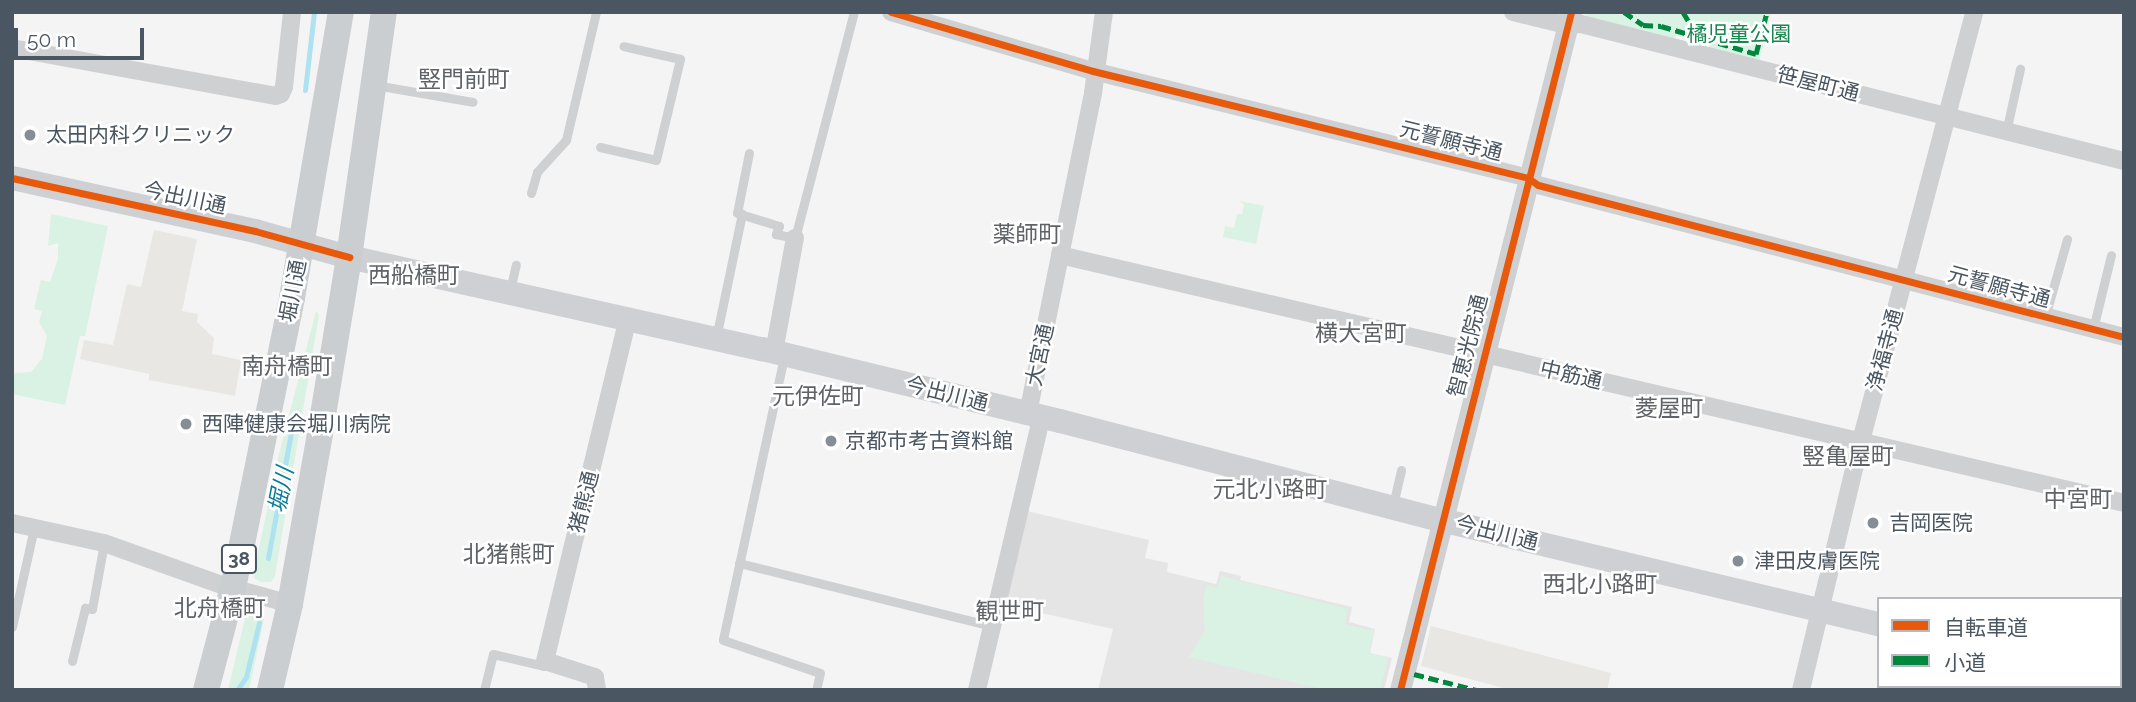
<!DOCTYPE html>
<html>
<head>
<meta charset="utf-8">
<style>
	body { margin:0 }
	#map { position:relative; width:2136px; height:702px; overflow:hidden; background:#f4f4f4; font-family:Raleway,"Noto Sans JP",sans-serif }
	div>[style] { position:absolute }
	.commercial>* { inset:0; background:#e8e7e3 }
	.education>* { inset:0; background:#e6e5e6 }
	.green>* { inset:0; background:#d9f2e3 }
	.stream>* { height:5px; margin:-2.5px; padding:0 2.5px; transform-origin:2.5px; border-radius:2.5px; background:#aee2f0 }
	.service>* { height:9px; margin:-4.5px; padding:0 4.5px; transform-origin:4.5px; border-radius:4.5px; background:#ced0d2 }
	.minor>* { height:18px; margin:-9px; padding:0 9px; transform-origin:9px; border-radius:9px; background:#ced0d2 }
	.tertiary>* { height:21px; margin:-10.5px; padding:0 10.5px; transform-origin:10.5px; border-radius:10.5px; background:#ced0d2 }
	.secondary>* { height:24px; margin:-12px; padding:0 12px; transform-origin:12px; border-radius:12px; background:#ced0d4 }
	.primary>* { height:26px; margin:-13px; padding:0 13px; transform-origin:13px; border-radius:13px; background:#caced1 }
	.quiet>* { height:5px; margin-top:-2.5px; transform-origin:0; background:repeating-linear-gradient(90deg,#00873e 0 10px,transparent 0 15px) }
	.cycleway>* { height:7px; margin:-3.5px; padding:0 3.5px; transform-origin:3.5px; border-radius:3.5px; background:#e8590c }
	.dots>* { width:19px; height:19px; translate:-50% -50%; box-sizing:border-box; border:4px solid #fff; border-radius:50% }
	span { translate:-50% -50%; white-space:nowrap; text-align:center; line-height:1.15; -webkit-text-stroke:5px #fff; paint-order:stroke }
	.shield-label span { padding:2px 5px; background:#fff; border:2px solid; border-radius:5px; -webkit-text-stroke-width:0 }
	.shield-label { font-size:19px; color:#4a5661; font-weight:700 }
	.park-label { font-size:21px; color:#17864f }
	.street-label { font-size:21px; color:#4a5661 }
	.poi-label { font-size:21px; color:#4a5661 }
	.left { translate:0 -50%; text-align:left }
	.neighbourhood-label { font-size:23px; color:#5f6368 }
	.water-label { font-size:23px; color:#0c7c9b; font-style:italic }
	.frame { position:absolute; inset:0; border:14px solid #4a5661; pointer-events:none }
	.legend { position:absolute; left:1877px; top:597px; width:245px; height:91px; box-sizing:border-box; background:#fff; border:2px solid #b7bbc0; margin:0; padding:9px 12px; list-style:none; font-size:21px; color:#4a5661 }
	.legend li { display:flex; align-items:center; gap:14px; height:35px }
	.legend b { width:35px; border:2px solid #b7bbc0 }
	.scale { position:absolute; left:14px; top:28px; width:130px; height:32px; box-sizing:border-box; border:4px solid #4a5661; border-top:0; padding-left:9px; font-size:21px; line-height:24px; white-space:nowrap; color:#4a5661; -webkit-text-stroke:5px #fff; paint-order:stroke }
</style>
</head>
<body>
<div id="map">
	<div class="commercial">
		<div style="clip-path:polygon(154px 230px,197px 239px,182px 311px,198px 314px,197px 322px,214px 338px,212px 354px,241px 360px,235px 396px,149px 380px,149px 374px,80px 359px,84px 340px,113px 345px,127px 284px,141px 287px)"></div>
		<div style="clip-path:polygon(1431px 626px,1611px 673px,1607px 690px,1511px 690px,1421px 666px)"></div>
	</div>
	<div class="education">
		<div style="clip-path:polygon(1027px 511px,1149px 540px,1145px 558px,1168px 563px,1167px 572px,1216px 584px,1220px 571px,1241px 576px,1240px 580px,1352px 607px,1349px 622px,1375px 629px,1370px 653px,1392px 658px,1384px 690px,1098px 690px,1113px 629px,1006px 605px)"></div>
	</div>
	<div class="green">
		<div style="clip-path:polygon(1771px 12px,1759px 62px,1709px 50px,1709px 43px,1676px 35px,1674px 42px,1589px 19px,1585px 13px)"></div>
		<div style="clip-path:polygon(1240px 201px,1264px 206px,1256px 244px,1223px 237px,1225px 226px,1234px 228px,1237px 214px,1242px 214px,1244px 205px)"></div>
		<div style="clip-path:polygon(51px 214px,108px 226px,85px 336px,80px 336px,65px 405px,12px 394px,12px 373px,31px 372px,42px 359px,47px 336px,39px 322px,42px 311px,34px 309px,41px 280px,50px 282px,58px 259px,58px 243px,48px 246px)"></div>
		<div style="clip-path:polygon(316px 311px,319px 315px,275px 576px,271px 582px,261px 582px,254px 578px,254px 571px,279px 454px)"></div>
		<div style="clip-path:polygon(1221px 576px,1348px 609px,1345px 624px,1374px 631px,1369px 653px,1388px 658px,1380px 690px,1326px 690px,1189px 657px,1205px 630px,1203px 603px,1206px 585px,1217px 588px)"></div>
		<div style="clip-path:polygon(253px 609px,262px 613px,264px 619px,249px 690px,228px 690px,246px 614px)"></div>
	</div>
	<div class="stream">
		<div style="left:305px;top:90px;width:79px;rotate:-83.4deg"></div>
		<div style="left:268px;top:558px;width:138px;rotate:-79.6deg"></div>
		<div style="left:237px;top:690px;width:16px;rotate:-55deg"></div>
		<div style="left:246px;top:677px;width:56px;rotate:-76.5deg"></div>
	</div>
	<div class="service">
		<div style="left:375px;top:85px;width:99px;rotate:9.8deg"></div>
		<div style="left:2006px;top:132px;width:65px;rotate:-77.5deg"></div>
		<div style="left:600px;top:147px;width:57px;rotate:13.1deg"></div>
		<div style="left:656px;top:160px;width:104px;rotate:-76.6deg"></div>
		<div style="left:680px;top:59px;width:58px;rotate:-167.2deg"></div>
		<div style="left:749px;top:153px;width:61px;rotate:101.3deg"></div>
		<div style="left:737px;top:213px;width:44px;rotate:17.2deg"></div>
		<div style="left:779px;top:226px;width:9px;rotate:111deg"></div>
		<div style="left:776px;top:234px;width:19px;rotate:12deg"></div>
		<div style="left:795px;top:238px;width:234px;rotate:-75.4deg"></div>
		<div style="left:531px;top:193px;width:22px;rotate:-74deg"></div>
		<div style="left:537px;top:172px;width:43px;rotate:-47.8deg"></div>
		<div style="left:566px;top:140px;width:131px;rotate:-76.8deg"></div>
		<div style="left:510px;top:290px;width:26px;rotate:-77deg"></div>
		<div style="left:2045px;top:317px;width:81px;rotate:-74.2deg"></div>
		<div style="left:2093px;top:329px;width:76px;rotate:-76.3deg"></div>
		<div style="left:716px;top:338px;width:127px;rotate:-78.2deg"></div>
		<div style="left:784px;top:357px;width:289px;rotate:102.2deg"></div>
		<div style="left:723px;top:640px;width:102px;rotate:18.8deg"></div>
		<div style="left:820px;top:673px;width:17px;rotate:103deg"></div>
		<div style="left:1393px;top:505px;width:36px;rotate:-77deg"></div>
		<div style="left:739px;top:563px;width:261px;rotate:14deg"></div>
		<div style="left:12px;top:627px;width:101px;rotate:-77.5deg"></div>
		<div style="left:72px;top:661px;width:55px;rotate:-76.2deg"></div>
		<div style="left:85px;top:608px;width:7px;rotate:8deg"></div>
		<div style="left:92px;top:609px;width:67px;rotate:-79.7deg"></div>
		<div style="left:484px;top:690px;width:37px;rotate:-76deg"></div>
		<div style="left:493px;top:654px;width:52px;rotate:13.2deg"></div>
		<div style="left:544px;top:666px;width:3px;rotate:-72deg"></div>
		<div style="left:2024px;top:690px;width:4px;rotate:-90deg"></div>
	</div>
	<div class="minor">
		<div style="left:891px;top:12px;width:210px;rotate:16.3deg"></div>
		<div style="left:1093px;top:71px;width:448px;rotate:13.8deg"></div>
		<div style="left:1528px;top:178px;width:12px;rotate:35deg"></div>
		<div style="left:1538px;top:185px;width:605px;rotate:14.54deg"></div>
		<div style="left:1513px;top:12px;width:55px;rotate:13.8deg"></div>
		<div style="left:1566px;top:25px;width:15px;rotate:-4deg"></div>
		<div style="left:1581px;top:24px;width:560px;rotate:14.16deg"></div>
		<div style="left:12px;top:48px;width:268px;rotate:10.3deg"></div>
		<div style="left:276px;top:96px;width:5px;rotate:-22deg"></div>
		<div style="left:281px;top:94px;width:8px;rotate:-67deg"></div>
		<div style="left:284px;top:87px;width:75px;rotate:-83.9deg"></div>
		<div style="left:1060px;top:255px;width:1093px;rotate:13.12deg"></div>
		<div style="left:774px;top:352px;width:116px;rotate:-79.6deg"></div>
		<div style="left:12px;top:523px;width:94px;rotate:12.3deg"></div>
		<div style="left:104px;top:543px;width:125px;rotate:19.6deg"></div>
		<div style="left:222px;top:585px;width:71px;rotate:15.6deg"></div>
		<div style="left:597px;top:690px;width:13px;rotate:-99deg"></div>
		<div style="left:595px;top:677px;width:52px;rotate:-162.3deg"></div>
		<div style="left:545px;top:661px;width:352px;rotate:-76.4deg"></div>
		<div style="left:977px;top:690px;width:274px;rotate:-76.7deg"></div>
		<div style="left:1040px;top:423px;width:16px;rotate:-140deg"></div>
		<div style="left:1028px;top:413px;width:327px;rotate:-78.5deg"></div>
		<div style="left:1093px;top:93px;width:82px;rotate:-82.3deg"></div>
		<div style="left:1801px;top:690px;width:256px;rotate:-76.5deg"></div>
		<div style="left:1861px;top:441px;width:444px;rotate:-75.2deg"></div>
	</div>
	<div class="tertiary">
		<div style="left:1400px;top:690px;width:699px;rotate:-75.84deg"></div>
	</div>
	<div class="secondary">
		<div style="left:12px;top:178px;width:249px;rotate:12.3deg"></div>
		<div style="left:255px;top:231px;width:98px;rotate:15.5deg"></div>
		<div style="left:349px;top:257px;width:423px;rotate:12.6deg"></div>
		<div style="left:762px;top:349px;width:307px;rotate:13.6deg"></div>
		<div style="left:1060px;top:421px;width:394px;rotate:14.6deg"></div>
		<div style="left:1441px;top:520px;width:450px;rotate:13.4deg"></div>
		<div style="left:2120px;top:665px;width:4px;rotate:14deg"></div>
	</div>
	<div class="primary">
		<div style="left:206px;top:690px;width:106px;rotate:-75.2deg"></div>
		<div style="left:233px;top:588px;width:296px;rotate:-78.5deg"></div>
		<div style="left:292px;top:298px;width:290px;rotate:-80.3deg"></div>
		<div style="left:270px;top:690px;width:88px;rotate:-76.9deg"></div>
		<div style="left:290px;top:604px;width:174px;rotate:-80deg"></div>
		<div style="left:320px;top:433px;width:178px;rotate:-80.6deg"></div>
		<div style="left:349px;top:257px;width:247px;rotate:-81.9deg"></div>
	</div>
	<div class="quiet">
		<div style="left:1624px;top:12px;width:23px;rotate:34deg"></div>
		<div style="left:1643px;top:25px;width:18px;rotate:3deg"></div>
		<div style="left:1661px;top:26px;width:99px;rotate:16.4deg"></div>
		<div style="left:1756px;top:54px;width:43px;rotate:-75.3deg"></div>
		<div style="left:1683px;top:12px;width:27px;rotate:59deg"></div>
		<div style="left:1414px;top:674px;width:65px;rotate:14.3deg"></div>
	</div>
	<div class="cycleway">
		<div style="left:891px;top:12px;width:210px;rotate:16.3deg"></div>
		<div style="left:1093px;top:71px;width:448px;rotate:13.8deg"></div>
		<div style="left:1528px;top:178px;width:12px;rotate:35deg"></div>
		<div style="left:1538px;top:185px;width:605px;rotate:14.54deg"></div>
		<div style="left:12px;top:178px;width:249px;rotate:12.3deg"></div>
		<div style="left:255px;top:231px;width:98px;rotate:15.5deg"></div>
		<div style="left:1400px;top:690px;width:699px;rotate:-75.84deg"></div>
	</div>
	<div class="dots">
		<div style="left:30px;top:135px;background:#868d94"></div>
		<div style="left:186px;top:424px;background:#868d94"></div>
		<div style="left:831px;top:441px;background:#868d94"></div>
		<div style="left:1873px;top:523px;background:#868d94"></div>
		<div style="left:1738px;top:561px;background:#868d94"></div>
	</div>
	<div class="shield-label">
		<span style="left:239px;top:559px">38</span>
	</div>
	<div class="park-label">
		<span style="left:1739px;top:34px">橘児童公園</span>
	</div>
	<div class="street-label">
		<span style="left:1818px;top:84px;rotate:14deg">笹屋町通</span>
		<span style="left:1451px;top:141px;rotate:14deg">元誓願寺通</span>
		<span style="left:185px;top:198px;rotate:12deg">今出川通</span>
		<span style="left:1999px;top:287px;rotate:15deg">元誓願寺通</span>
		<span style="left:293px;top:291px;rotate:-79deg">堀川通</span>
		<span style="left:1468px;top:346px;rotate:-76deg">智恵光院通</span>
		<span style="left:1885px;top:350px;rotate:-75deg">浄福寺通</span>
		<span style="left:1040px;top:355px;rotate:-78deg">大宮通</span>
		<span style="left:1571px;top:375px;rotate:13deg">中筋通</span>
		<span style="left:947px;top:394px;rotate:14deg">今出川通</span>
		<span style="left:584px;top:502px;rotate:-76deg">猪熊通</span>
		<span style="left:1497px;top:533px;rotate:14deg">今出川通</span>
	</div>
	<div class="poi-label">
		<span class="left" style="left:46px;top:135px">太田内科クリニック</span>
		<span class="left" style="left:202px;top:424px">西陣健康会堀川病院</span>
		<span class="left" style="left:845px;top:441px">京都市考古資料館</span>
		<span class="left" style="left:1889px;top:523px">吉岡医院</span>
		<span class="left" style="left:1754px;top:561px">津田皮膚医院</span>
	</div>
	<div class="neighbourhood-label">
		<span style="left:464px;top:79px">竪門前町</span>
		<span style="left:1027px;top:234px">薬師町</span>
		<span style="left:414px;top:275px">西船橋町</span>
		<span style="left:1361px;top:333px">横大宮町</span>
		<span style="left:287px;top:366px">南舟橋町</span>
		<span style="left:818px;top:396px">元伊佐町</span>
		<span style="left:1669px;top:408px">菱屋町</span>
		<span style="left:1848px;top:456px">竪亀屋町</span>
		<span style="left:1270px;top:489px">元北小路町</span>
		<span style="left:2078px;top:499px">中宮町</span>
		<span style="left:509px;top:554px">北猪熊町</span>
		<span style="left:1600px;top:584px">西北小路町</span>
		<span style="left:220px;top:608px">北舟橋町</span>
		<span style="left:1010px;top:611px">観世町</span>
	</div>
	<div class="water-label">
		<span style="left:281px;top:490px;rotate:-79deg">堀川</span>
	</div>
	<div class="frame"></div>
	<ul class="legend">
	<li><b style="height:9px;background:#e8590c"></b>自転車道</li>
	<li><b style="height:9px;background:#00873e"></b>小道</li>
	</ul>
	<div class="scale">50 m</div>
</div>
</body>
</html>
